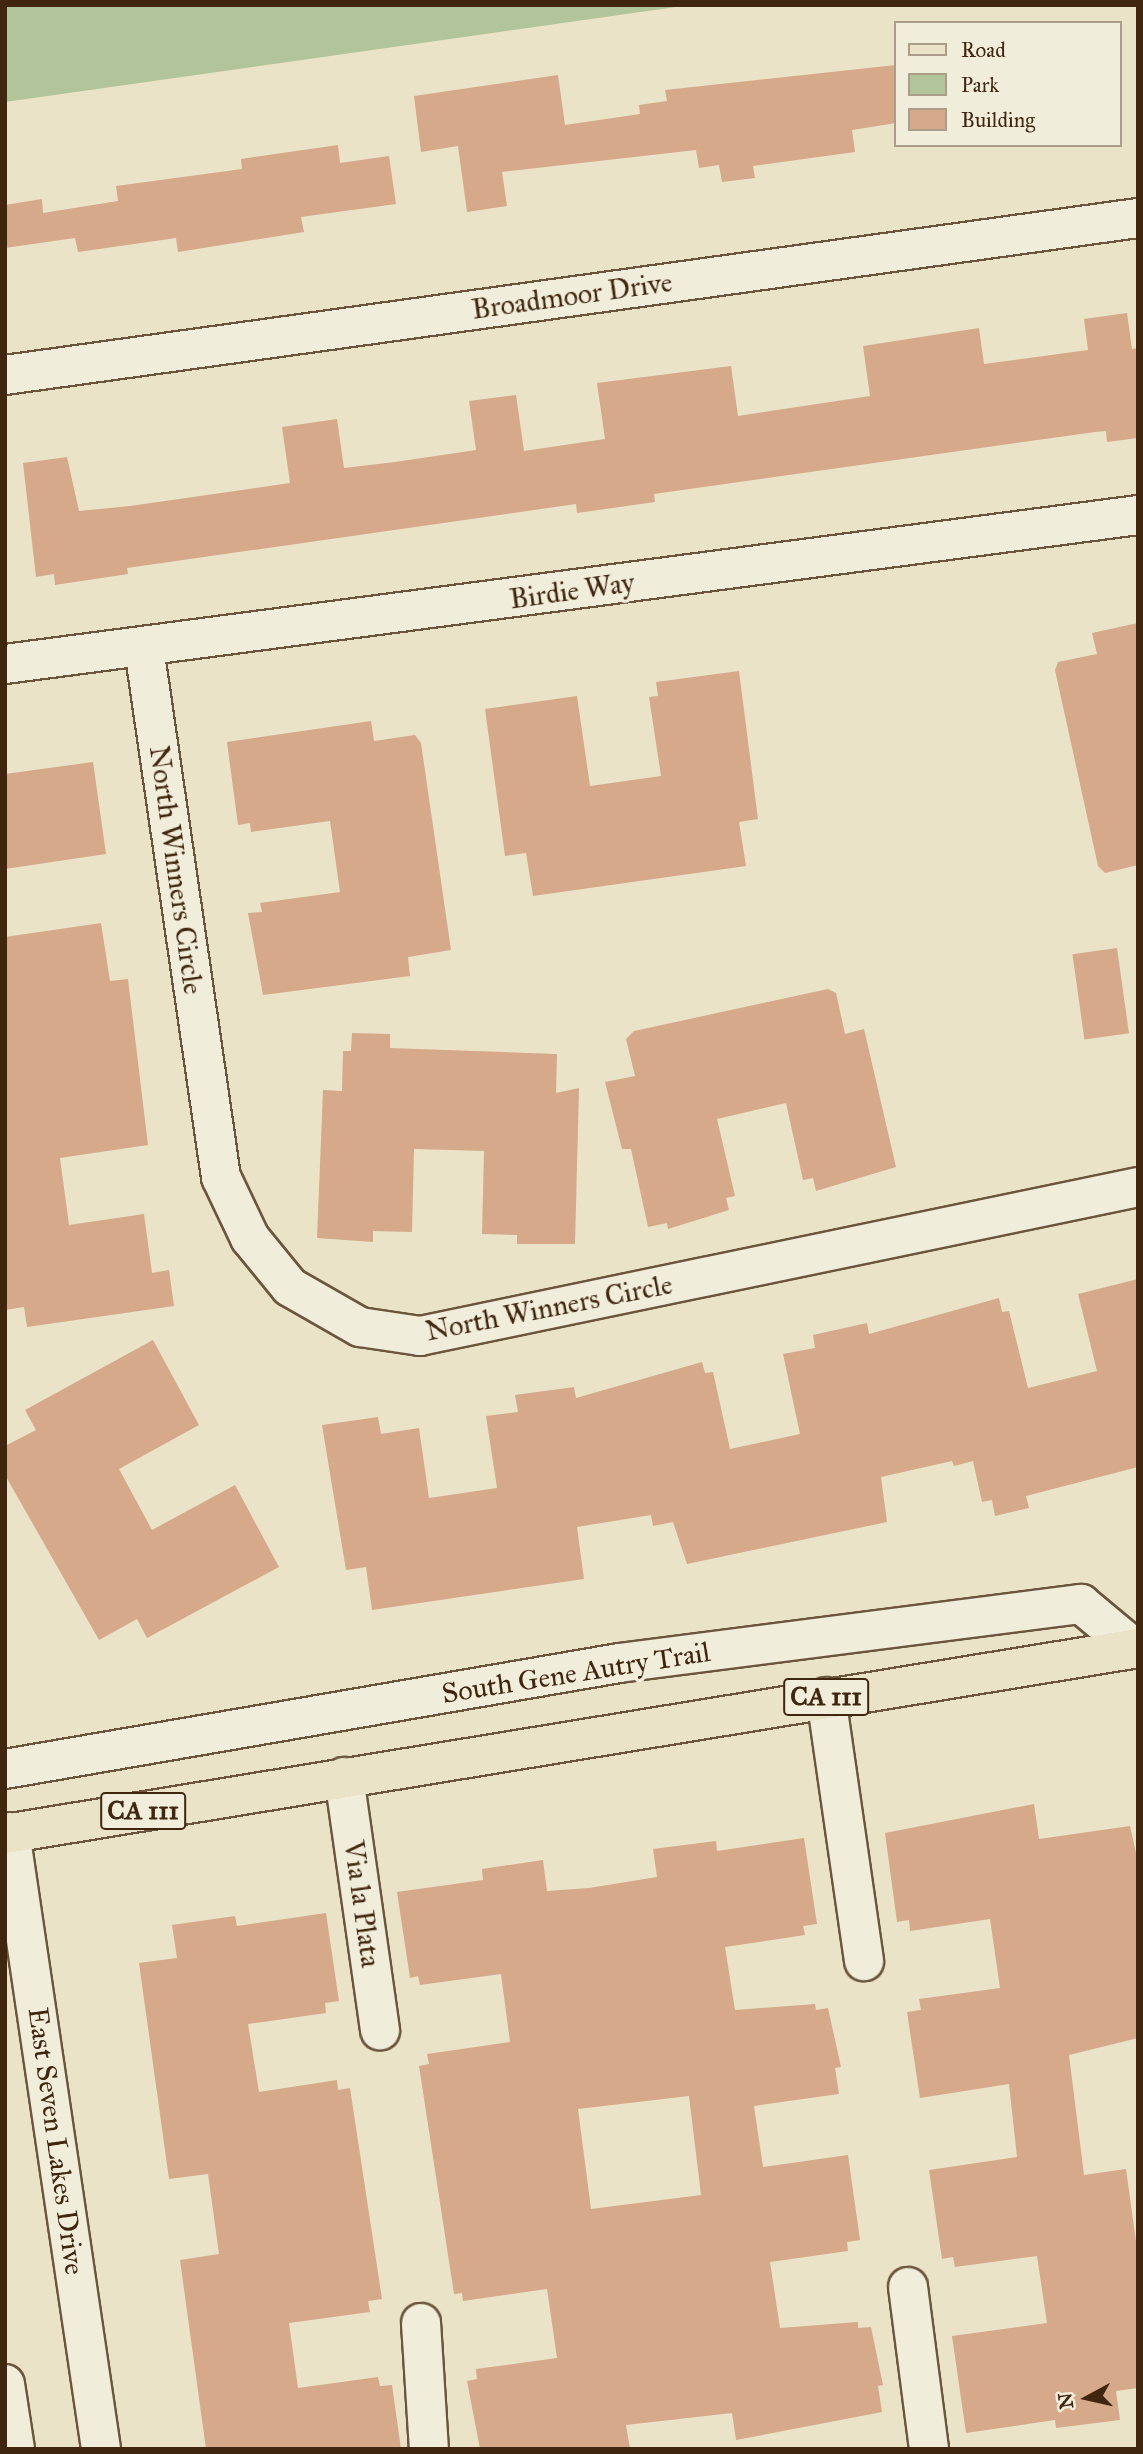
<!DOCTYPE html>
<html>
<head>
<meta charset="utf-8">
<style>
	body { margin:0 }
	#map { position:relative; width:1143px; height:2454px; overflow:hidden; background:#eae3c8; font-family:"IM FELL Great Primer",serif }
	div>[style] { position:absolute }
	.green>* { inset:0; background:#b2c499 }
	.building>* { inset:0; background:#d5a98a; transform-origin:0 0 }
	.roads { filter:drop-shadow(2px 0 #6b553d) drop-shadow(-2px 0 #6b553d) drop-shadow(0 2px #6b553d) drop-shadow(0 -2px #6b553d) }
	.minor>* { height:38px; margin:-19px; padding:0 19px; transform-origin:19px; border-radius:19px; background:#f1eddb }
	.major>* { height:38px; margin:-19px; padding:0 19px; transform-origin:19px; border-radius:19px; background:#eae3c8 }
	span { translate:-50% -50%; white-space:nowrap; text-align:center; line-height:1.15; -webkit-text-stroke:7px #f1eddb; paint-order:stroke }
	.shield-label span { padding:2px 5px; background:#f1eddb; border:2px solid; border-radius:5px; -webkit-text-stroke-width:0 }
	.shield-label { font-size:26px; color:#41260f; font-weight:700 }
	.street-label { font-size:28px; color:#41260f }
	.frame { position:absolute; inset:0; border:7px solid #41260f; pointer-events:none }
	.legend { position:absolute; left:894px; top:21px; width:228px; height:126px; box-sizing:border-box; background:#f1eddb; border:2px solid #ab9d89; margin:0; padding:9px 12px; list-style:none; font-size:21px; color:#41260f }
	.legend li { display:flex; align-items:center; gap:14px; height:35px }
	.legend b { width:35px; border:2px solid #ab9d89 }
	.north { position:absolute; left:1052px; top:2363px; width:70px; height:70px; -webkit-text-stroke:5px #f1eddb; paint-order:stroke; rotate:262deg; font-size:19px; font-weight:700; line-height:28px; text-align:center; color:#41260f }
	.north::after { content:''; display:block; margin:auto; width:24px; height:32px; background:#41260f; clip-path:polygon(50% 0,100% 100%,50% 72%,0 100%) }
</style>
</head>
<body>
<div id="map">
	<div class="green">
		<div style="clip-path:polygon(5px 5px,690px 5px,5px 102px)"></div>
	</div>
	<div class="building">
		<div style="clip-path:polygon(896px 65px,896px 123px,852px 130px,855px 152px,753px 166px,755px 178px,722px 182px,719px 165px,699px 168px,696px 150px,502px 172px,507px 206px,467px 212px,458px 146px,421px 152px,414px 96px,558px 75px,565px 125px,640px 114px,639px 105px,667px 101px,665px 90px)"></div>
		<div style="clip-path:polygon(338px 145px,340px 163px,389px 156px,396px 204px,301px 217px,304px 232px,178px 252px,176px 238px,78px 252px,75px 238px,5px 248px,5px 205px,42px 199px,43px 213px,118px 201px,116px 186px,242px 169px,241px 159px)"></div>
		<div style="clip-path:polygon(1127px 313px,1132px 349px,1138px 348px,1138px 438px,1107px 442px,1106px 431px,1095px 432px,654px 494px,655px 502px,577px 513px,576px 504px,127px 568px,128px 574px,55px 585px,54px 574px,36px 577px,23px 463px,67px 457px,79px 511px,130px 506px,290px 483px,282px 427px,337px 419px,344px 468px,395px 462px,476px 450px,469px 401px,516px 395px,524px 451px,605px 439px,597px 383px,731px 366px,738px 416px,870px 396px,863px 346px,979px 328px,984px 364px,1088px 350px,1084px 319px)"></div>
		<div style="clip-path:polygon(1138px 623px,1138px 865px,1105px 873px,1098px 866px,1055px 670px,1058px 662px,1097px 654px,1092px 633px)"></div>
		<div style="clip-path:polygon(739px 671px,758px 819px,739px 822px,746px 866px,533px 896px,526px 853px,505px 856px,485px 709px,577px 696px,590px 786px,661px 776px,649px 697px,658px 696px,656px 682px)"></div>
		<div style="clip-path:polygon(371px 721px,374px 741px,415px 735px,421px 743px,451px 950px,408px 957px,410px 976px,263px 995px,248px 913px,262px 912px,260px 903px,340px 892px,330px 821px,251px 832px,250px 823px,238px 825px,227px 742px)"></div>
		<div style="clip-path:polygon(93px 762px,106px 854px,5px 869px,5px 774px)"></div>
		<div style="clip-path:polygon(101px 923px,110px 981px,128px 979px,148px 1145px,60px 1158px,69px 1225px,144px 1214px,152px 1273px,169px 1270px,174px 1306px,27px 1327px,24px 1307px,5px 1310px,5px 937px)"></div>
		<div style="left:1117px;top:948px;width:86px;height:45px;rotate:82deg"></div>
		<div style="clip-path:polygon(828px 989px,836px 993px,845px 1034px,864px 1029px,896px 1167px,816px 1191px,813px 1178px,803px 1180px,786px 1103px,717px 1119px,735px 1196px,726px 1198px,729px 1210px,668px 1229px,667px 1223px,648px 1227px,631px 1149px,622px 1149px,605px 1082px,635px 1076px,626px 1039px,634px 1031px)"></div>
		<div style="clip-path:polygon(352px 1033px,390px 1034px,390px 1048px,557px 1054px,556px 1093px,579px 1088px,575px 1244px,517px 1244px,517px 1235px,482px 1234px,484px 1151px,414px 1149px,412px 1232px,373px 1231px,373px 1242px,317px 1238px,323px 1090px,342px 1091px,343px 1051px,351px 1051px)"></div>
		<div style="clip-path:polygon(1138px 1279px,1138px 1467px,1026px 1496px,1029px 1508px,995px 1516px,992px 1500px,982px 1502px,973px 1461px,954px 1466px,952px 1461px,881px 1477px,887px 1522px,687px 1564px,673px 1522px,653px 1526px,651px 1515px,577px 1527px,584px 1579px,372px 1610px,366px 1567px,346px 1570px,322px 1425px,378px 1417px,381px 1434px,419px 1428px,429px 1498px,497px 1488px,486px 1416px,518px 1412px,515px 1395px,574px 1387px,576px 1398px,702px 1362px,705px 1373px,713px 1372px,730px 1449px,800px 1434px,783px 1354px,815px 1348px,813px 1335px,867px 1323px,869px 1334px,999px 1298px,1002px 1312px,1009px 1311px,1028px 1388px,1097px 1371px,1078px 1294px)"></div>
		<div style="clip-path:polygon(153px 1340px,199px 1425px,119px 1469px,152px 1530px,235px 1485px,279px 1567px,147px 1638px,137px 1619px,99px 1640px,5px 1475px,5px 1446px,36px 1430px,25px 1410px)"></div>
		<div style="clip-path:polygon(1034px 1804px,1039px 1839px,1130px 1826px,1138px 1862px,1138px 2038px,1069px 2055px,1084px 2175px,1126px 2169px,1138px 2256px,1138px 2388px,1116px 2391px,1120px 2420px,1056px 2428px,1055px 2420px,966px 2433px,952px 2336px,1047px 2323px,1037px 2256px,955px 2267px,953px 2257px,942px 2259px,929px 2170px,1017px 2157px,1009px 2084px,920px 2098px,907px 2012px,921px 2010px,919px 1999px,1000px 1988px,990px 1919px,910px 1931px,909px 1920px,897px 1922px,885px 1833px)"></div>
		<div style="clip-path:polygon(evenodd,804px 1838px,817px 1924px,803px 1926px,805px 1935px,725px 1947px,735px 2010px,815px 2004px,816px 2010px,828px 2008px,841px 2067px,835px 2068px,839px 2094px,754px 2106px,763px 2167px,848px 2155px,860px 2240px,847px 2242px,848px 2251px,770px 2262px,780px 2328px,858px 2322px,858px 2328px,871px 2327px,883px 2385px,878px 2386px,882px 2412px,736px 2440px,732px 2413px,626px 2425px,630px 2449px,480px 2449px,467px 2381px,477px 2379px,476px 2369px,557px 2358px,547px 2289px,463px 2301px,462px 2293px,454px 2294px,419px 2066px,429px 2064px,427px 2054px,510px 2042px,501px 1974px,420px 1985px,418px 1976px,410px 1978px,397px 1892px,483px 1880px,482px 1869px,543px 1860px,547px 1891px,589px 1888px,657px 1877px,653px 1849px,716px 1841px,717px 1851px,804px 1838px,689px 2096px,701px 2195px,591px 2209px,578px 2109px,689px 2096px)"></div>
		<div style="clip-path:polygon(326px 1913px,339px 2001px,325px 2003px,326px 2013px,248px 2024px,259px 2092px,337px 2080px,338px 2090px,350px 2088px,382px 2299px,368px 2301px,370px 2312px,289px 2323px,298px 2388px,378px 2377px,380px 2386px,392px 2385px,401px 2449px,206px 2449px,180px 2260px,219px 2254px,208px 2174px,169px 2179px,139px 1963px,177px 1958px,172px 1925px,235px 1916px,237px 1926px)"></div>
	</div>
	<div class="roads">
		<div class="minor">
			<div style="left:5px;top:375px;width:1144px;rotate:-7.89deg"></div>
			<div style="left:144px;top:648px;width:535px;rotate:81.72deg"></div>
			<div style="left:221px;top:1177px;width:68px;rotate:64.6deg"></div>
			<div style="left:250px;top:1238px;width:63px;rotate:50.8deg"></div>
			<div style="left:290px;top:1287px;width:81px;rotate:29.7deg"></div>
			<div style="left:360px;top:1327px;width:61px;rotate:8.5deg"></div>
			<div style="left:420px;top:1336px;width:733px;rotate:-11.72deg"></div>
			<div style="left:5px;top:664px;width:1143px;rotate:-7.49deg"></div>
			<div style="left:826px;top:1697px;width:267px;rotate:81.8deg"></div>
			<div style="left:5px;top:1769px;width:623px;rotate:-9.79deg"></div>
			<div style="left:619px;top:1663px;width:466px;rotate:-7.3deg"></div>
			<div style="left:1081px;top:1604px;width:69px;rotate:39.7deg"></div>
			<div style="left:344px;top:1777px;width:256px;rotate:81.9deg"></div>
			<div style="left:10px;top:1832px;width:624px;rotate:81.61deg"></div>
			<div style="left:908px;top:2287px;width:163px;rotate:82.6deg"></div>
			<div style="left:421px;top:2323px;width:126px;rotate:86.4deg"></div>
			<div style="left:5px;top:2384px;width:66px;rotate:81.3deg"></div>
		</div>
		<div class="major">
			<div style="left:5px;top:1834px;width:1148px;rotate:-9.32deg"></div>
		</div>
	</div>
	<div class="shield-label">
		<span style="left:826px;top:1697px">CA 111</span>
		<span style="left:143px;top:1811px">CA 111</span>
	</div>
	<div class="street-label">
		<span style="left:572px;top:296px;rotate:-8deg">Broadmoor Drive</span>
		<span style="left:572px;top:591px;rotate:-8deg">Birdie Way</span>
		<span style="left:176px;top:870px;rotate:82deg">North Winners Circle</span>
		<span style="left:549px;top:1308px;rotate:-11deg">North Winners Circle</span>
		<span style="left:576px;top:1673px;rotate:-9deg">South Gene Autry Trail</span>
		<span style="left:362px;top:1904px;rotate:82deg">Via la Plata</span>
		<span style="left:56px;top:2141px;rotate:82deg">East Seven Lakes Drive</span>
	</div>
	<div class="frame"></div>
	<ul class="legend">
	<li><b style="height:9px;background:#eae3c8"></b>Road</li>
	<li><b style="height:19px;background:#b2c499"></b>Park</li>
	<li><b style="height:19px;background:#d5a98a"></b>Building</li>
	</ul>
	<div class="north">N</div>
</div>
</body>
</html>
